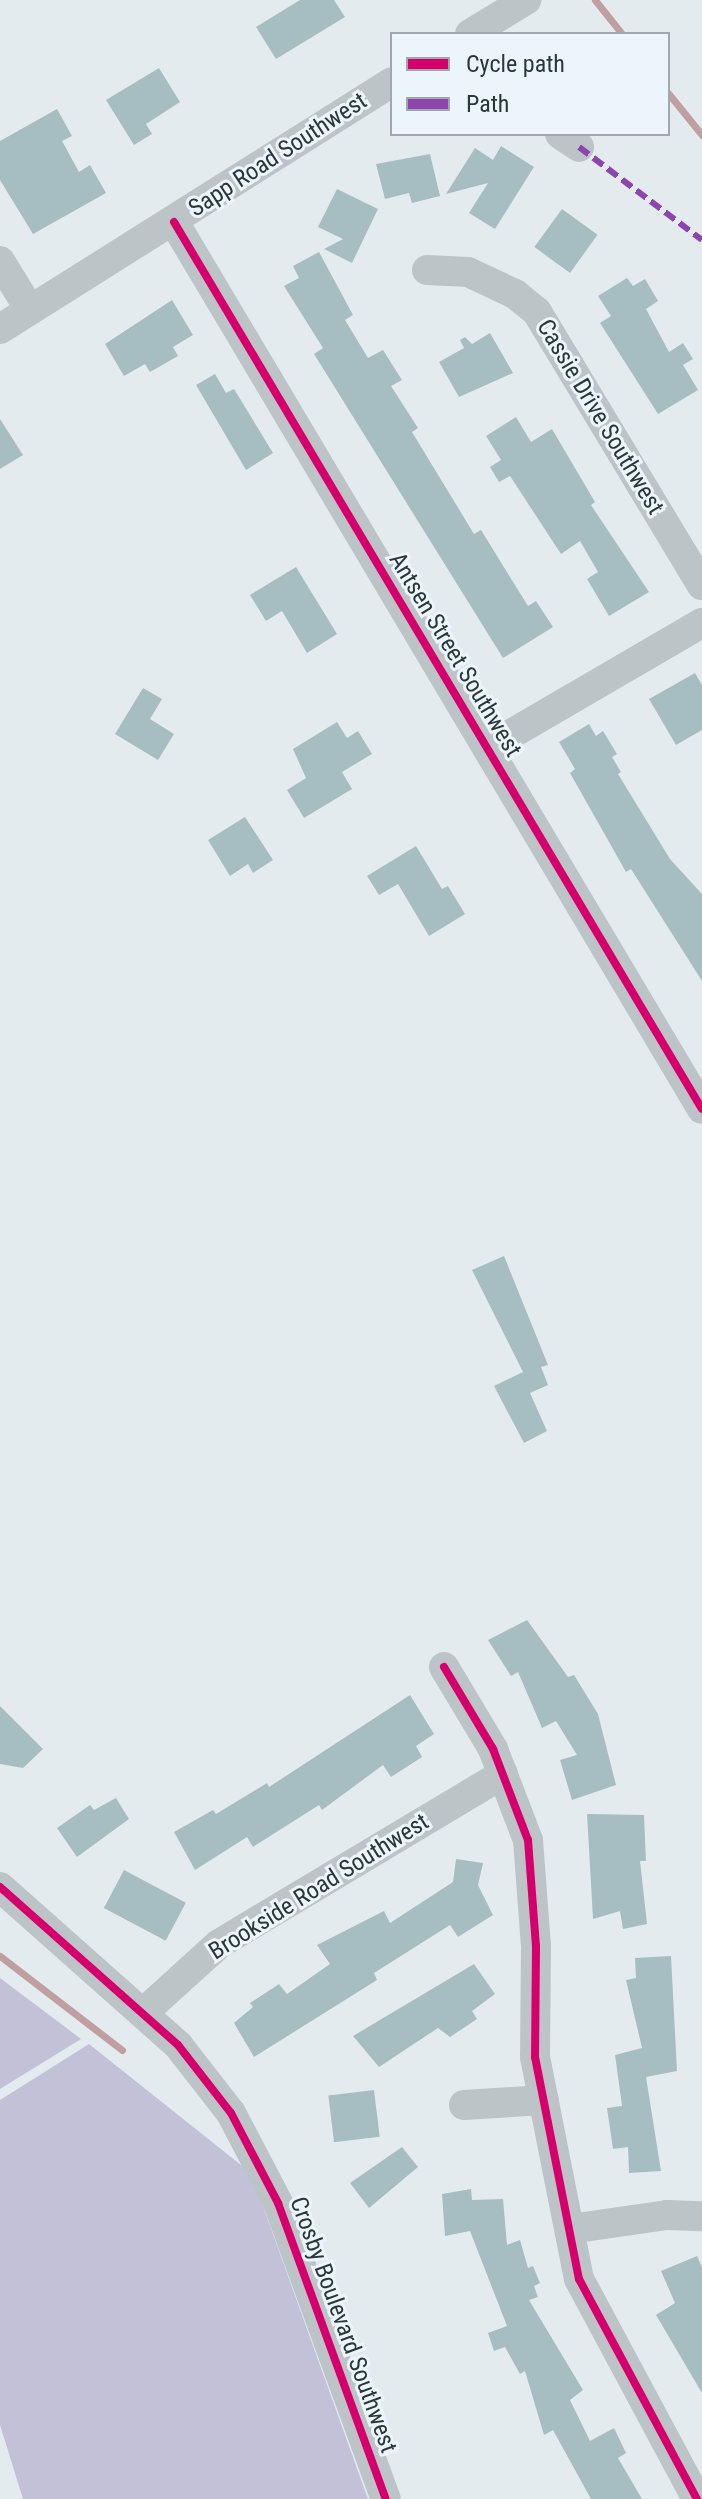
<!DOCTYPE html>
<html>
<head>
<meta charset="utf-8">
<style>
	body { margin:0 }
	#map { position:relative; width:702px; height:2499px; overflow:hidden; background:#e4ebef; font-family:"Roboto Condensed",sans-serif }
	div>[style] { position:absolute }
	.green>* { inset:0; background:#c2c1d7 }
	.stream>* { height:7px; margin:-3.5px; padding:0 3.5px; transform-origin:3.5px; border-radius:3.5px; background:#c09fa3 }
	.building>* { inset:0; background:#a6bec2; transform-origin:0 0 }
	.minor>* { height:30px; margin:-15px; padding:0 15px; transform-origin:15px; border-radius:15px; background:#bdc4c8 }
	.quiet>* { height:6px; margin-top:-3px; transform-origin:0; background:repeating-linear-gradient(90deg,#8e44ad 0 12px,transparent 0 18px) }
	.cycleway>* { height:8px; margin:-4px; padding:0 4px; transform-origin:4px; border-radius:4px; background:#d6006c }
	span { translate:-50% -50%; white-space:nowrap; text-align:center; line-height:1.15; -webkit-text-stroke:6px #ecf5fb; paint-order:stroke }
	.street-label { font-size:24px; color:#2a373a }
	.legend { position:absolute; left:390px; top:32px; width:280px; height:104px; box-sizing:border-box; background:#ecf5fb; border:2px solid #9ea9ae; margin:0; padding:10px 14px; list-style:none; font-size:24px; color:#2a373a }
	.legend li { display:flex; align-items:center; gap:16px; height:40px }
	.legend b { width:40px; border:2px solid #9ea9ae }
</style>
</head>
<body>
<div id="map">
	<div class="green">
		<div style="clip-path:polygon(0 1978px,81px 2039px,0 2089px)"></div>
		<div style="clip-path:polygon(89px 2044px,251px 2173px,368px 2499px,23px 2499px,0 2425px,0 2100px)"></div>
	</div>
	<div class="stream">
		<div style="left:595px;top:0;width:43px;rotate:51.5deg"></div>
		<div style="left:668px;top:93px;width:54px;rotate:51deg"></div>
		<div style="left:0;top:1956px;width:154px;rotate:37.6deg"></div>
	</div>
	<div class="building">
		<div style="clip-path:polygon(300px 0,334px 0,345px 17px,276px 59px,256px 27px)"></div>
		<div style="clip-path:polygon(159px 68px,180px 102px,146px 124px,152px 134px,134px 145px,106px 100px)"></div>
		<div style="clip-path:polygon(57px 109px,72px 136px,62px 141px,79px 172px,90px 165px,106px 193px,33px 234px,0 180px,0 141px)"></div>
		<div style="clip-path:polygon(501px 146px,534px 167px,495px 229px,469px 213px,488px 183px,446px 194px,475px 148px,493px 160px)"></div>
		<div style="clip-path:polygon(430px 154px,440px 196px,412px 203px,409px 193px,385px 199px,376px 164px)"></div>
		<div style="clip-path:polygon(337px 189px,378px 209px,352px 263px,324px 249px,343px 239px,318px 227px)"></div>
		<div style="left:562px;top:209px;width:44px;height:47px;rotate:36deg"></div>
		<div style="clip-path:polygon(319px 252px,353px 315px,345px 320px,368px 358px,383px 350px,402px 380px,391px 386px,418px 428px,412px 432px,474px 534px,481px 530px,528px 606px,536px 601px,553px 627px,503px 658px,314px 354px,323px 348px,284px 286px,299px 278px,293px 266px)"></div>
		<div style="clip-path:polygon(627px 278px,633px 286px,645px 279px,658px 301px,646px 309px,669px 352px,683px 343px,693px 359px,683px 365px,698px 390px,658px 414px,600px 323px,611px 316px,598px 296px)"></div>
		<div style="clip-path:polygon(172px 300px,193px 335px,173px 347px,178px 356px,150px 372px,145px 364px,124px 376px,105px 344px)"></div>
		<div style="clip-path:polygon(490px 333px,513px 373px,459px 397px,439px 362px,464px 348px,460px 340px,465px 337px,472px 344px)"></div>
		<div style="clip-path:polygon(215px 374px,226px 393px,234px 389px,273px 453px,246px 470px,196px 385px)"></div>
		<div style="clip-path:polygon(516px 417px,531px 442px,552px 429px,595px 502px,591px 505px,649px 592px,609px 616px,587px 579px,598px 572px,580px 541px,561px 554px,510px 476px,499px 482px,490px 467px,501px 460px,486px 436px)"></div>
		<div style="clip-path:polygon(0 419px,23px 455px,0 469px)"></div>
		<div style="clip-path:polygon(296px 567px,337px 634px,307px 653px,282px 611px,266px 621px,250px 595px)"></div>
		<div style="clip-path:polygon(695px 673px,702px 685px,702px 730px,676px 745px,649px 699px)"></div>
		<div style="clip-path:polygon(143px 688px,162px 699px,150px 719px,174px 734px,158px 760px,115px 734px)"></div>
		<div style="clip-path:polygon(337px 722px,347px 738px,358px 731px,372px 754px,342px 772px,352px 789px,304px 818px,287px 790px,306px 778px,293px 749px)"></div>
		<div style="clip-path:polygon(589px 724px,596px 736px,603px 731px,617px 754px,612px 757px,621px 772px,618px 774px,670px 859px,702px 894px,702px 981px,631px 869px,626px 872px,570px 773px,575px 769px,559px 742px)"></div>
		<div style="clip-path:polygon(245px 817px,273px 860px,253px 873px,248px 864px,230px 876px,208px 840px)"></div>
		<div style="clip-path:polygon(416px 846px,442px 889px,448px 886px,465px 914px,429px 936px,398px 884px,379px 895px,367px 876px)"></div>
		<div style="clip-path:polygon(504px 1256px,548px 1365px,541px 1367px,548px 1385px,530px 1393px,547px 1431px,524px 1443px,494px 1386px,523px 1372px,472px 1270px)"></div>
		<div style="clip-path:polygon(527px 1620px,568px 1677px,574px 1675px,598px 1714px,616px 1785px,572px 1800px,560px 1760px,577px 1755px,556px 1721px,542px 1728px,518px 1672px,511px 1676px,488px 1640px)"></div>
		<div style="clip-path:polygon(410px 1695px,434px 1734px,416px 1746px,422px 1757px,391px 1777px,383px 1765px,322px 1810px,319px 1805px,253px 1847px,247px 1837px,195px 1870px,174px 1832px,213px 1810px,216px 1814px,267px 1783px,269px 1787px)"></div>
		<div style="clip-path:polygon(0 1706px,43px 1749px,23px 1768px,0 1764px)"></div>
		<div style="clip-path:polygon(116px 1798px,129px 1819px,77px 1857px,57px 1828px,90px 1805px,94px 1810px)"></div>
		<div style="clip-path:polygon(587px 1814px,644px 1815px,646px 1861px,640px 1861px,647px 1924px,623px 1929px,620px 1911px,593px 1919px)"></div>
		<div style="clip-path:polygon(456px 1859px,483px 1863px,478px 1885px,493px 1915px,458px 1937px,450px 1925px,374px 1973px,377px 1980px,254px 2057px,234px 2023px,253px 2007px,250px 2003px,279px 1984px,287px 1994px,330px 1964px,317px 1945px,384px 1911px,390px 1923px,453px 1882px)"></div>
		<div style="left:124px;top:1870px;width:70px;height:43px;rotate:28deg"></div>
		<div style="clip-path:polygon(671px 1956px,677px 2071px,646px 2077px,661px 2171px,629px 2173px,628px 2147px,613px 2149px,607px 2108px,622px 2106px,615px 2055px,642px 2048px,626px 1980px,636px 1978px,635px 1958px)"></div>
		<div style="clip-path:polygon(474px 1964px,495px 1994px,472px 2011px,477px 2019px,450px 2037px,438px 2028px,379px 2067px,353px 2036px)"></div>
		<div style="left:374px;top:2090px;width:47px;height:46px;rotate:83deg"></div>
		<div style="clip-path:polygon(402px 2147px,418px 2167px,369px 2208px,350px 2183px)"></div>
		<div style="clip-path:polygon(471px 2189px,472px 2200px,503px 2199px,507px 2245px,520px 2240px,528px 2268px,533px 2266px,540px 2283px,534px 2286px,538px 2297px,529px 2300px,583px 2390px,570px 2400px,590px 2441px,614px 2428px,626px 2453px,618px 2458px,642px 2499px,591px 2499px,553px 2430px,544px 2435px,525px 2371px,520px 2374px,505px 2347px,494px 2351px,488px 2333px,507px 2326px,470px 2231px,445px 2236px,442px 2194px)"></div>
		<div style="clip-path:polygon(697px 2256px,702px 2267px,702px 2393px,656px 2315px,675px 2303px,661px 2271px)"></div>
	</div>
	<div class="minor">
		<div style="left:470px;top:34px;width:66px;rotate:-31.3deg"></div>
		<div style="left:560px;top:134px;width:23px;rotate:34deg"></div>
		<div style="left:174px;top:222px;width:1032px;rotate:59.24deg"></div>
		<div style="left:0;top:261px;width:57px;rotate:58.5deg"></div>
		<div style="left:427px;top:270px;width:41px;rotate:2.8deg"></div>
		<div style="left:468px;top:272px;width:52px;rotate:25.1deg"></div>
		<div style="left:515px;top:294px;width:28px;rotate:39deg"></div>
		<div style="left:537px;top:312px;width:319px;rotate:58.9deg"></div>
		<div style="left:0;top:329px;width:463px;rotate:-32.2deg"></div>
		<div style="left:487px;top:748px;width:249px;rotate:-30.2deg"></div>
		<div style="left:444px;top:1667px;width:96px;rotate:59.1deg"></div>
		<div style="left:493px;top:1749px;width:97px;rotate:69deg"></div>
		<div style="left:528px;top:1840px;width:106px;rotate:85.7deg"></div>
		<div style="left:536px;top:1946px;width:111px;rotate:90.5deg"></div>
		<div style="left:535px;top:2057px;width:226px;rotate:78.8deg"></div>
		<div style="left:579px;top:2279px;width:250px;rotate:61.8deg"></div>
		<div style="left:0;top:1887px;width:238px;rotate:41.6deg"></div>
		<div style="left:178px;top:2045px;width:86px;rotate:52.1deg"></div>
		<div style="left:231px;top:2113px;width:102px;rotate:62.4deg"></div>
		<div style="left:278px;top:2203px;width:315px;rotate:70deg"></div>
		<div style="left:144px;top:2012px;width:101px;rotate:-42.2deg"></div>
		<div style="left:219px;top:1944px;width:331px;rotate:-30.9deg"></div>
		<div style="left:464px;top:2105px;width:80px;rotate:-3.6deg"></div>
		<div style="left:570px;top:2229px;width:98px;rotate:-8.2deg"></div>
		<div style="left:667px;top:2215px;width:35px;rotate:2deg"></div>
	</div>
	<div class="quiet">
		<div style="left:579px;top:147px;width:154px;rotate:37.1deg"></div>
	</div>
	<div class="cycleway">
		<div style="left:174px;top:222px;width:1032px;rotate:59.24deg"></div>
		<div style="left:444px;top:1667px;width:96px;rotate:59.1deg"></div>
		<div style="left:493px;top:1749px;width:97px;rotate:69deg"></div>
		<div style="left:528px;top:1840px;width:106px;rotate:85.7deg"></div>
		<div style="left:536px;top:1946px;width:111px;rotate:90.5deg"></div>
		<div style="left:535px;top:2057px;width:226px;rotate:78.8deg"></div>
		<div style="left:579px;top:2279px;width:250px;rotate:61.8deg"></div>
		<div style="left:0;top:1887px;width:238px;rotate:41.6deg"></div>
		<div style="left:178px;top:2045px;width:86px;rotate:52.1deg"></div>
		<div style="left:231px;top:2113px;width:102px;rotate:62.4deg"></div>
		<div style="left:278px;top:2203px;width:315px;rotate:70deg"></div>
	</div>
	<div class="street-label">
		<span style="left:278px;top:155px;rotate:-33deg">Sapp Road Southwest</span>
		<span style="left:600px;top:417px;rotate:59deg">Cassie Drive Southwest</span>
		<span style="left:455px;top:655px;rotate:59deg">Antsen Street Southwest</span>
		<span style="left:319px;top:1887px;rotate:-32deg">Brookside Road Southwest</span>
		<span style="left:343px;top:2325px;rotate:70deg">Crosby Boulevard Southwest</span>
	</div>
	<ul class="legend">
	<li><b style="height:10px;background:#d6006c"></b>Cycle path</li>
	<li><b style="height:10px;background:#8e44ad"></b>Path</li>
	</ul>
</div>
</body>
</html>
